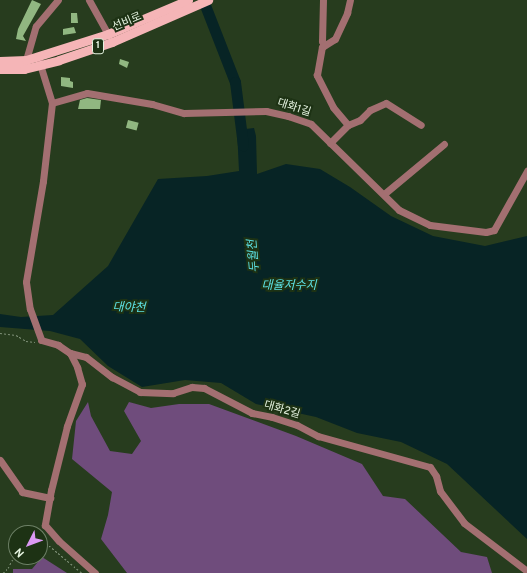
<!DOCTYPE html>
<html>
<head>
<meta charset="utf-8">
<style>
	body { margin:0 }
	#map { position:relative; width:527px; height:573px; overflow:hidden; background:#273c1e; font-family:Overpass,"Noto Sans KR",sans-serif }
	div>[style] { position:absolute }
	.forest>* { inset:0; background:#6f4c7c }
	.water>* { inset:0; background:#072425 }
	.river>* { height:11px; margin:-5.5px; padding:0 5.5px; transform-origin:5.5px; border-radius:5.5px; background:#072425 }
	.building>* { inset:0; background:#91b781; transform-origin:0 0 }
	.path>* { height:1px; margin-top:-0.5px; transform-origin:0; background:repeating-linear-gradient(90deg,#7e9077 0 2px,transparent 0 4px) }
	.minor>* { height:7px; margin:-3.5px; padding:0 3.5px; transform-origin:3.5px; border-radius:3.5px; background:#a36f71 }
	.major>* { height:9px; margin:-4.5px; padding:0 4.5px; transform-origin:4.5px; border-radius:4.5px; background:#f5b5b7 }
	span { translate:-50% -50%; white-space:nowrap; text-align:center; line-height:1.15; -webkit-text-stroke:4px #1d3214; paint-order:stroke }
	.shield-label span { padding:1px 3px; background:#1d3214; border:1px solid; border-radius:3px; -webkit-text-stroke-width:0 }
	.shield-label { font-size:10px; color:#e6f4e1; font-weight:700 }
	.street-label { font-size:11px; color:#e6f4e1 }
	.water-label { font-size:12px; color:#5de2e5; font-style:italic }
	.north { position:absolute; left:8px; top:525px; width:40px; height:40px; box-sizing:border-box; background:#1d3214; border:1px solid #6d8066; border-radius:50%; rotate:228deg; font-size:11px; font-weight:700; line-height:16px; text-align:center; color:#e6f4e1 }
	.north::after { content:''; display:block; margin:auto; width:14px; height:18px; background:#dc99f4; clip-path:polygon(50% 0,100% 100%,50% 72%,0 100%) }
</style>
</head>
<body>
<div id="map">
	<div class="forest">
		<div style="clip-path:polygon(88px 402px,91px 416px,110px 451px,132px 454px,141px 441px,124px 411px,129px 402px,151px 408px,179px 404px,209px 404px,296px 436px,362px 464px,383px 496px,405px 499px,461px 552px,487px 557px,492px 573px,127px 573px,101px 539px,108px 515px,112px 492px,72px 459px,76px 421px)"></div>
		<div style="clip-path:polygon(42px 557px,67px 573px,13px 573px,13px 569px,32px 569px)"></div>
	</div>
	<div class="water">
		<div style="clip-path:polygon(254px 128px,256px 136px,257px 174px,286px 164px,320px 169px,350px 187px,391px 216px,433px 236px,485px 246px,527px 236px,527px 539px,447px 464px,401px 442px,357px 433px,316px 417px,256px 404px,221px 383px,185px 380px,142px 387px,108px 366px,80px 339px,50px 331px,0 327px,0 314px,21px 317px,53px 315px,108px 266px,158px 179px,207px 176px,239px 171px,237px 130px)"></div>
	</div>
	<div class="river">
		<div style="left:203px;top:0;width:88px;rotate:68.7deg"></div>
		<div style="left:235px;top:82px;width:64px;rotate:82.8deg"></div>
	</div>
	<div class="building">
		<div style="clip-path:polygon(32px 0,41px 4px,23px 36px,26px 41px,16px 39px,18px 29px)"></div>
		<div style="clip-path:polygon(71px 13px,77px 13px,78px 23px,71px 23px)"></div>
		<div style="clip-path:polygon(74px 27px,76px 33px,63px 35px,63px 29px)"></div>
		<div style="clip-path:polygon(120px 59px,129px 62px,127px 68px,119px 64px)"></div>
		<div style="clip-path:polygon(61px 77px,70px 78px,70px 81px,73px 82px,73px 88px,61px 86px)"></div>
		<div style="clip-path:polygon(87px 98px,101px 100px,100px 109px,78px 109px,80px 100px)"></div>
		<div style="left:128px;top:120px;width:11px;height:8px;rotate:15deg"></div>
	</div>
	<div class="path">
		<div style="left:0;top:333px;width:16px;rotate:7deg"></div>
		<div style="left:16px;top:335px;width:12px;rotate:31deg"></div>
		<div style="left:26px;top:341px;width:9px;rotate:6deg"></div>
		<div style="left:43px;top:531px;width:4px;rotate:117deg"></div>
		<div style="left:41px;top:535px;width:9px;rotate:58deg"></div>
		<div style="left:46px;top:543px;width:47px;rotate:39.8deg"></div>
		<div style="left:3px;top:573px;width:7px;rotate:-45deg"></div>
		<div style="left:8px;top:568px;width:17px;rotate:-62deg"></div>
	</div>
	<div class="minor">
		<div style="left:89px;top:0;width:39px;rotate:61deg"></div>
		<div style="left:323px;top:0;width:41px;rotate:91.4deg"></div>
		<div style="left:322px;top:41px;width:5px;rotate:68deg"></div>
		<div style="left:26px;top:60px;width:35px;rotate:-74deg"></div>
		<div style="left:36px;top:26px;width:34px;rotate:-50deg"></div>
		<div style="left:39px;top:61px;width:44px;rotate:72.8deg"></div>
		<div style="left:52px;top:103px;width:79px;rotate:96.6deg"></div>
		<div style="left:43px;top:181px;width:102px;rotate:99.6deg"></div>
		<div style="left:26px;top:282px;width:27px;rotate:82deg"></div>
		<div style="left:30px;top:309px;width:33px;rotate:70deg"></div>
		<div style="left:41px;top:340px;width:18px;rotate:16deg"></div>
		<div style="left:58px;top:345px;width:14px;rotate:34deg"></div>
		<div style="left:70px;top:353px;width:16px;rotate:14deg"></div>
		<div style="left:86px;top:357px;width:33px;rotate:38deg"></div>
		<div style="left:112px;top:377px;width:32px;rotate:28deg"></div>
		<div style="left:140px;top:392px;width:33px;rotate:2deg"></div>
		<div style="left:173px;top:393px;width:20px;rotate:-18deg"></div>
		<div style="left:192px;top:387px;width:12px;rotate:5deg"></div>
		<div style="left:204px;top:388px;width:54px;rotate:27.5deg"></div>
		<div style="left:252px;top:413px;width:20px;rotate:11deg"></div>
		<div style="left:272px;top:417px;width:26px;rotate:18deg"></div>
		<div style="left:297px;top:425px;width:24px;rotate:28deg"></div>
		<div style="left:318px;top:436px;width:116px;rotate:15.5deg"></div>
		<div style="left:430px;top:467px;width:11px;rotate:56deg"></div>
		<div style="left:436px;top:476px;width:16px;rotate:75deg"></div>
		<div style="left:440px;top:491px;width:40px;rotate:53deg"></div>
		<div style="left:464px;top:523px;width:79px;rotate:37.3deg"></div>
		<div style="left:52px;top:103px;width:36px;rotate:-16deg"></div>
		<div style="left:87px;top:93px;width:66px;rotate:9.6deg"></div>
		<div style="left:152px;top:104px;width:33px;rotate:16deg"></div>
		<div style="left:184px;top:113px;width:82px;rotate:-1.4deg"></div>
		<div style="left:266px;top:111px;width:23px;rotate:13deg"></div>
		<div style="left:288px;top:116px;width:24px;rotate:19deg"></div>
		<div style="left:311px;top:124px;width:123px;rotate:44.3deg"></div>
		<div style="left:399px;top:210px;width:34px;rotate:26deg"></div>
		<div style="left:430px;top:225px;width:56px;rotate:7.1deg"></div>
		<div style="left:486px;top:232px;width:8px;rotate:-14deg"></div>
		<div style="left:494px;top:230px;width:68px;rotate:-60.8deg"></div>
		<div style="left:348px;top:125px;width:23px;rotate:-130deg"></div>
		<div style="left:333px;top:107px;width:36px;rotate:-117deg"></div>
		<div style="left:317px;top:75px;width:28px;rotate:-80deg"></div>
		<div style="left:322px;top:47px;width:15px;rotate:-32deg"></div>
		<div style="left:335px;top:39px;width:29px;rotate:-65deg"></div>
		<div style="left:347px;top:13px;width:13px;rotate:-77deg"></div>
		<div style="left:330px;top:143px;width:25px;rotate:-45deg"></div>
		<div style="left:348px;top:125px;width:13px;rotate:-23deg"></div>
		<div style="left:360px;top:120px;width:14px;rotate:-45deg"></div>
		<div style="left:370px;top:110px;width:17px;rotate:-24deg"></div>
		<div style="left:386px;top:103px;width:41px;rotate:32.2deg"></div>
		<div style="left:384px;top:194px;width:78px;rotate:-39.8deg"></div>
		<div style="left:70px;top:353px;width:16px;rotate:63deg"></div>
		<div style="left:77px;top:367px;width:18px;rotate:74deg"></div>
		<div style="left:82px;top:384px;width:45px;rotate:109.7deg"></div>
		<div style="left:67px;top:426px;width:66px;rotate:104deg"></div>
		<div style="left:51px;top:490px;width:36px;rotate:100deg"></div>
		<div style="left:45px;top:525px;width:21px;rotate:49deg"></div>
		<div style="left:59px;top:541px;width:48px;rotate:41.6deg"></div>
		<div style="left:0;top:460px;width:39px;rotate:55deg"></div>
		<div style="left:22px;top:492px;width:29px;rotate:12deg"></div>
	</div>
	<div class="major">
		<div style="left:0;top:61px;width:26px;rotate:-2deg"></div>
		<div style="left:26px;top:60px;width:86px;rotate:-17.6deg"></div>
		<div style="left:108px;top:34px;width:87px;rotate:-23deg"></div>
		<div style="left:0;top:69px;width:24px"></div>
		<div style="left:24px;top:69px;width:36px;rotate:-14deg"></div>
		<div style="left:59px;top:60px;width:56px;rotate:-18.8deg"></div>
		<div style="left:112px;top:42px;width:105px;rotate:-23.6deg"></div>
	</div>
	<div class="shield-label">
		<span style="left:98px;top:46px">1</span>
	</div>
	<div class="street-label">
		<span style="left:127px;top:22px;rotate:-23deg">선비로</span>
		<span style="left:294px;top:108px;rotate:18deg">대화1길</span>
		<span style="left:282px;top:410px;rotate:16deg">대화2길</span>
	</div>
	<div class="water-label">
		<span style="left:255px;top:256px;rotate:-95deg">두월천</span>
		<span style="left:289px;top:287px">대율저수지</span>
		<span style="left:129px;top:309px;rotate:1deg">대야천</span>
	</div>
	<div class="north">N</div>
</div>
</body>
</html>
